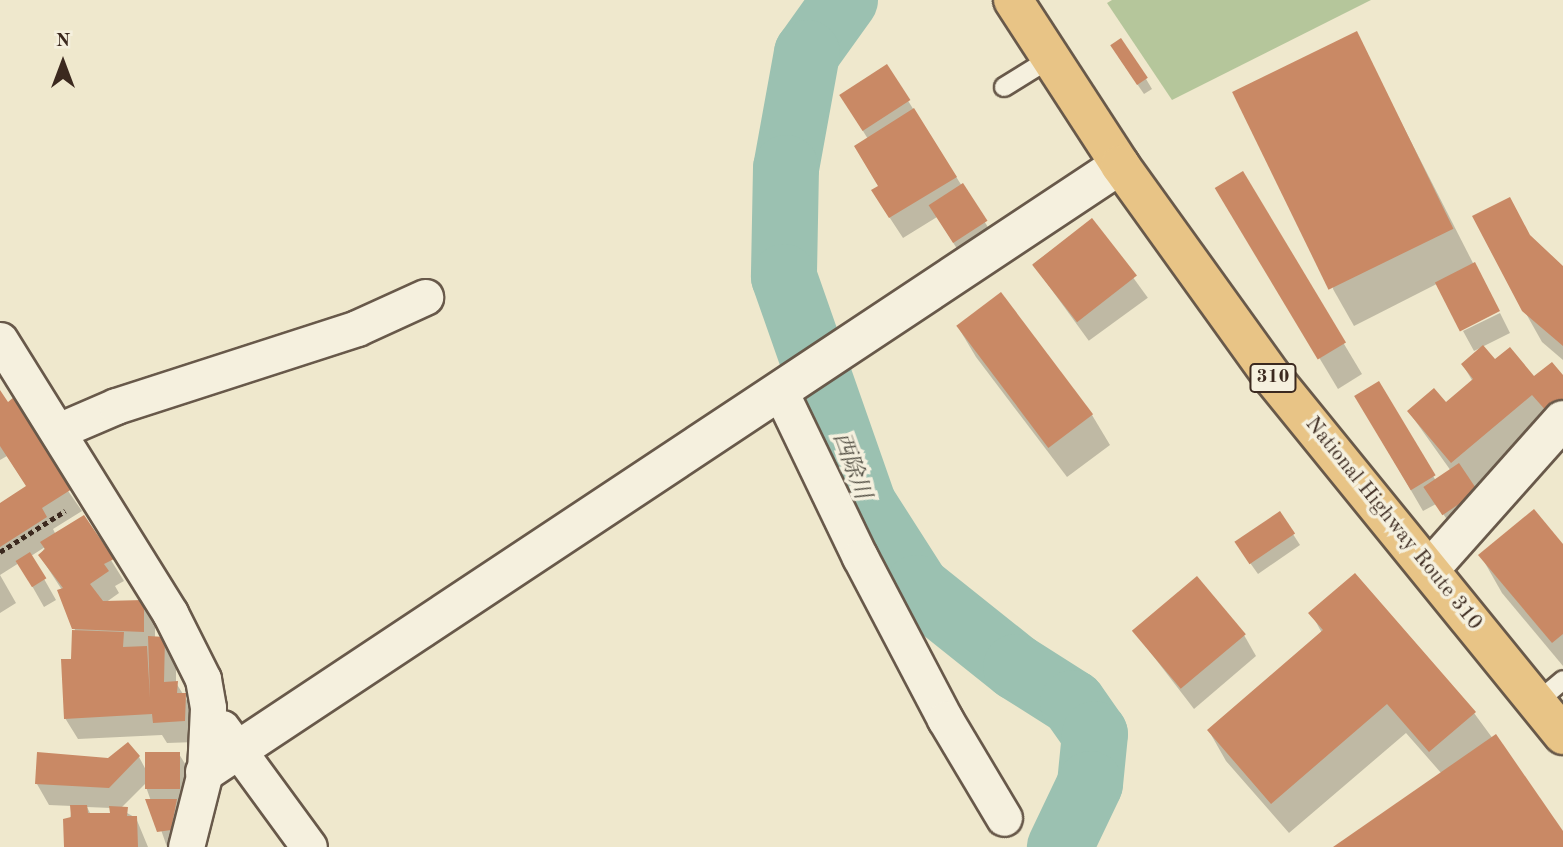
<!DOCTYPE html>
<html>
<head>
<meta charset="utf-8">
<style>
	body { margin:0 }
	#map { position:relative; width:1563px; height:847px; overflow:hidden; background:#efe8cd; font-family:"Old Standard TT","Noto Serif JP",serif }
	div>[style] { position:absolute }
	.green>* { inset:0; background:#b5c69b }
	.shadow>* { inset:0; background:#0003; transform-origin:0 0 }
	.river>* { height:66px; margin:-33px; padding:0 33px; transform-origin:33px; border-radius:33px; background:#9bc1b1 }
	.building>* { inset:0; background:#c98965; transform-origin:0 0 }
	.path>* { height:4.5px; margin-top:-2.25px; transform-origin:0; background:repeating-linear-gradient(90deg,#3b291f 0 5px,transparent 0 8.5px) }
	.roads { filter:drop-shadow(2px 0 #68594a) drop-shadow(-2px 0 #68594a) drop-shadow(0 2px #68594a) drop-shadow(0 -2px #68594a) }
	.lane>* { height:18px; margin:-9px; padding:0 9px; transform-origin:9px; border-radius:9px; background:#f5f0de }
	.street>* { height:35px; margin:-17.5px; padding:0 17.5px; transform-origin:17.5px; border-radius:17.5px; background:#f5f0de }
	.secondary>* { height:38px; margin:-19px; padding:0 19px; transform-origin:19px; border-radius:19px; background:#f5f0de }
	.highway>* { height:38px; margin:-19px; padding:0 19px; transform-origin:19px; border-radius:19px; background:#e8c486 }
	span { translate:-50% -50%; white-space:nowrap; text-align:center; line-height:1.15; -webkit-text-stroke:7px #f5f0de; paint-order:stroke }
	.shield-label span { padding:2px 5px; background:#f5f0de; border:2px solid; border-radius:5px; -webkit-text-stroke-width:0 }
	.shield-label { font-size:19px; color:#3b291f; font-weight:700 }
	.street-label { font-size:21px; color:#3b291f }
	.water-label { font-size:23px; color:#534f44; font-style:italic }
	.north { position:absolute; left:28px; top:28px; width:70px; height:70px; -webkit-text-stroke:5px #f5f0de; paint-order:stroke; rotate:0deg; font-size:19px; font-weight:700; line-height:28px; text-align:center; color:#3b291f }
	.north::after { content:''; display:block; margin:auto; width:24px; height:32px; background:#3b291f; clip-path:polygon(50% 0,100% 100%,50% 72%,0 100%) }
</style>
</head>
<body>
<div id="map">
	<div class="green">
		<div style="clip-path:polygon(1112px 0,1371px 0,1172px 100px,1107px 3px)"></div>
	</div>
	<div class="shadow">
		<div style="clip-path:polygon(1356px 34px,1474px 265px,1354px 326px,1333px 289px)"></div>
		<div style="clip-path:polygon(1118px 56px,1146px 79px,1152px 89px,1144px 94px)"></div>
		<div style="clip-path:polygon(886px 66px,998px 243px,966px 263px,937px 217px,903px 238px,886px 212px,868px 139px,853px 115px)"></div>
		<div style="clip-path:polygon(1242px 174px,1362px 374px,1338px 389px,1235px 218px)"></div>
		<div style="left:1092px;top:221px;width:95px;height:73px;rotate:54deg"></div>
		<div style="clip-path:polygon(1531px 239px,1563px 269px,1563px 360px,1542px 342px,1524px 310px)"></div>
		<div style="clip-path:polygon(1500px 313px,1510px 333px,1482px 347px,1495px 362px,1534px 378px,1563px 378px,1563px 438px,1551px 424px,1474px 488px,1451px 525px,1436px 504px,1423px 511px,1356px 396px,1379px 383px,1436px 481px,1451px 471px,1409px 412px,1446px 405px,1473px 382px,1463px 365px,1482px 347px,1474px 351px,1463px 331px)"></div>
		<div style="clip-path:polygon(958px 327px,1092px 415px,1110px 445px,1067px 477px,976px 357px)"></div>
		<div style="clip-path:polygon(0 393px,82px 511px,53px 529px,56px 535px,84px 517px,124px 581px,115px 586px,119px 593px,105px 603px,143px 602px,155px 623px,155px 638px,164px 639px,176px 660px,176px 683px,197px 716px,196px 742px,167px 743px,162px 735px,78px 739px,65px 718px,75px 630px,62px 590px,40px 556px,45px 547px,31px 556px,56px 600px,44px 607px,19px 563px,0 575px,16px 603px,0 613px,0 505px,27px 487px,7px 456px,0 460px)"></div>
		<div style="clip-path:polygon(1280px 514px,1300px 545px,1258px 574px,1243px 553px)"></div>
		<div style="clip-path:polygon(1563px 546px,1563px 666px,1502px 593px,1481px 556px)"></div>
		<div style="clip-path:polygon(1311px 613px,1474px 713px,1563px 834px,1563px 847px,1336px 847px,1442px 774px,1406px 733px,1289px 833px,1226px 761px,1209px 731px,1322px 633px)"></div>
		<div style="clip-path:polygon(1134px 631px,1244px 635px,1256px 656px,1194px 709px)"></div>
		<div style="clip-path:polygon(evenodd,179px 754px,192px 775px,183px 847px,167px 847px,145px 784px,120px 809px,136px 818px,148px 847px,66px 847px,72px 806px,49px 805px,37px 784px,109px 759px,139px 757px,146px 770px,179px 754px,87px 807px,111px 808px,112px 815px,91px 815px,87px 807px)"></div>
	</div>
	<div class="river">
		<div style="left:845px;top:0;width:65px;rotate:125.6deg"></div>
		<div style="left:807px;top:53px;width:117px;rotate:100.3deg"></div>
		<div style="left:786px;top:168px;width:109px;rotate:91.1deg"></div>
		<div style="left:784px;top:277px;width:242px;rotate:70.7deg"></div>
		<div style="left:864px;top:505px;width:98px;rotate:57.4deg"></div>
		<div style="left:917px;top:588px;width:127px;rotate:38.6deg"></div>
		<div style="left:1016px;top:667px;width:67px;rotate:32.3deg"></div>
		<div style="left:1073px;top:703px;width:38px;rotate:55deg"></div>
		<div style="left:1095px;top:734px;width:50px;rotate:95.7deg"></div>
		<div style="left:1090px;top:784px;width:70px;rotate:115.5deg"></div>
	</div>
	<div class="building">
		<div style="left:1357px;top:31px;width:220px;height:139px;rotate:64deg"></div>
		<div style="left:1121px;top:38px;width:48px;height:13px;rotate:56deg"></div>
		<div style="left:887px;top:64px;width:43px;height:57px;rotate:57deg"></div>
		<div style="clip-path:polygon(914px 108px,957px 177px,889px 218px,871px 190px,878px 186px,854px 146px)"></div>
		<div style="left:1243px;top:171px;width:200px;height:33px;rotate:59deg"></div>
		<div style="left:963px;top:183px;width:45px;height:41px;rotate:57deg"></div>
		<div style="clip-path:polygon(1510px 197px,1530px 235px,1563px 266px,1563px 346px,1522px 311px,1472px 216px)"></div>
		<div style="left:1092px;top:218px;width:73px;height:76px;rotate:52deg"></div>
		<div style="left:1475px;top:262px;width:55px;height:45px;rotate:63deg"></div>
		<div style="left:1001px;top:292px;width:153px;height:56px;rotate:53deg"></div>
		<div style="clip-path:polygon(1483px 345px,1495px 359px,1510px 347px,1534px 376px,1552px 362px,1563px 375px,1563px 400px,1548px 413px,1532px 395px,1451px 463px,1407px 411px,1434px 388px,1446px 402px,1473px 379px,1461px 364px)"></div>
		<div style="left:1379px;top:381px;width:110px;height:29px;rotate:59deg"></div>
		<div style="clip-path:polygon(0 390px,8px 402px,14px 397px,72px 489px,42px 508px,47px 517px,0 547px,0 503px,26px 486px,0 446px)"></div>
		<div style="left:1459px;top:463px;width:34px;height:43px;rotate:56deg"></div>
		<div style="clip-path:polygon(1534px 509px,1563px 544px,1563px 634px,1552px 643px,1478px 555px)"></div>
		<div style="left:1280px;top:511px;width:27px;height:55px;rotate:56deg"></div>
		<div style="clip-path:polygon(84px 515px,114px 559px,104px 564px,109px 571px,90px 584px,103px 601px,144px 600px,144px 632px,72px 629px,57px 590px,63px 588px,38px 555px,45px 549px,40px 542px)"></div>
		<div style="left:30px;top:552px;width:31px;height:17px;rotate:58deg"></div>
		<div style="clip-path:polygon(1355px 573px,1476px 712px,1429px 752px,1387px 704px,1271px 804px,1207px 730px,1323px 630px,1308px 613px)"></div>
		<div style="left:1197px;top:576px;width:76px;height:85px;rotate:50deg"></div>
		<div style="clip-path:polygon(72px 630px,124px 632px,123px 647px,147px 646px,150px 698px,148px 636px,165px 637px,164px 682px,178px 681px,177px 693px,186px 693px,185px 721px,153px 723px,152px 714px,64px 719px,61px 659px,71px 659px)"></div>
		<div style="clip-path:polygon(1496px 734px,1563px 831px,1563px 847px,1333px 847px)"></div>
		<div style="clip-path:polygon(128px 742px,140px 756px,109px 788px,35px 784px,37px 752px,108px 758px)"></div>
		<div style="left:145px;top:752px;width:35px;height:37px"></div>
		<div style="clip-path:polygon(145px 799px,177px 799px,171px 830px,157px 832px)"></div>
		<div style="clip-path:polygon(70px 805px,87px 805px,88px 813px,110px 813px,109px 806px,128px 807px,127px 816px,137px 816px,138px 847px,64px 847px,63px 819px,71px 817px)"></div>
	</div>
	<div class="path">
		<div style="left:0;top:552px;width:77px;rotate:-32.2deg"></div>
	</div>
	<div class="roads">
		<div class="lane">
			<div style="left:1004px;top:87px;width:55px;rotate:-31.7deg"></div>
			<div style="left:1537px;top:702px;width:34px;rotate:-40deg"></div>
		</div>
		<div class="street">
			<div style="left:0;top:340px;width:322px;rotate:58.1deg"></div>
			<div style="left:170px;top:613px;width:74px;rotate:63.4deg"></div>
			<div style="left:203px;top:679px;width:29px;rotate:80deg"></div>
			<div style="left:208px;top:708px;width:64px;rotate:92.7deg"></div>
			<div style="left:205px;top:772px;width:77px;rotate:104.2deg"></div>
			<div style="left:780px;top:391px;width:184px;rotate:64.3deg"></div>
			<div style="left:860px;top:557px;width:183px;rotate:62.3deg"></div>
			<div style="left:945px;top:719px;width:115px;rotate:59.2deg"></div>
			<div style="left:58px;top:431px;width:63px;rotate:-23.3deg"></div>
			<div style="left:116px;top:406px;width:253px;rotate:-17.9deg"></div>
			<div style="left:357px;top:328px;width:75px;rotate:-24.5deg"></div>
			<div style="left:222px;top:728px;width:147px;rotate:53.8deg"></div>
		</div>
		<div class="secondary">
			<div style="left:1431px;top:568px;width:198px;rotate:-48.3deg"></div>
			<div style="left:205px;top:772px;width:1098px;rotate:-33.56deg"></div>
		</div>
		<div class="highway">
			<div style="left:1013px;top:0;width:197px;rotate:57deg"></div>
			<div style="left:1120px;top:165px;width:262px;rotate:54.3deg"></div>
			<div style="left:1273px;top:378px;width:460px;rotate:50.9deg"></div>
		</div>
	</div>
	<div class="shield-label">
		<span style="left:1273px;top:378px">310</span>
	</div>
	<div class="street-label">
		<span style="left:1393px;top:524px;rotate:51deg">National Highway Route 310</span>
	</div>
	<div class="water-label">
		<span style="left:851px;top:466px;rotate:70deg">西除川</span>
	</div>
	<div class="north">N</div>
</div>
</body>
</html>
